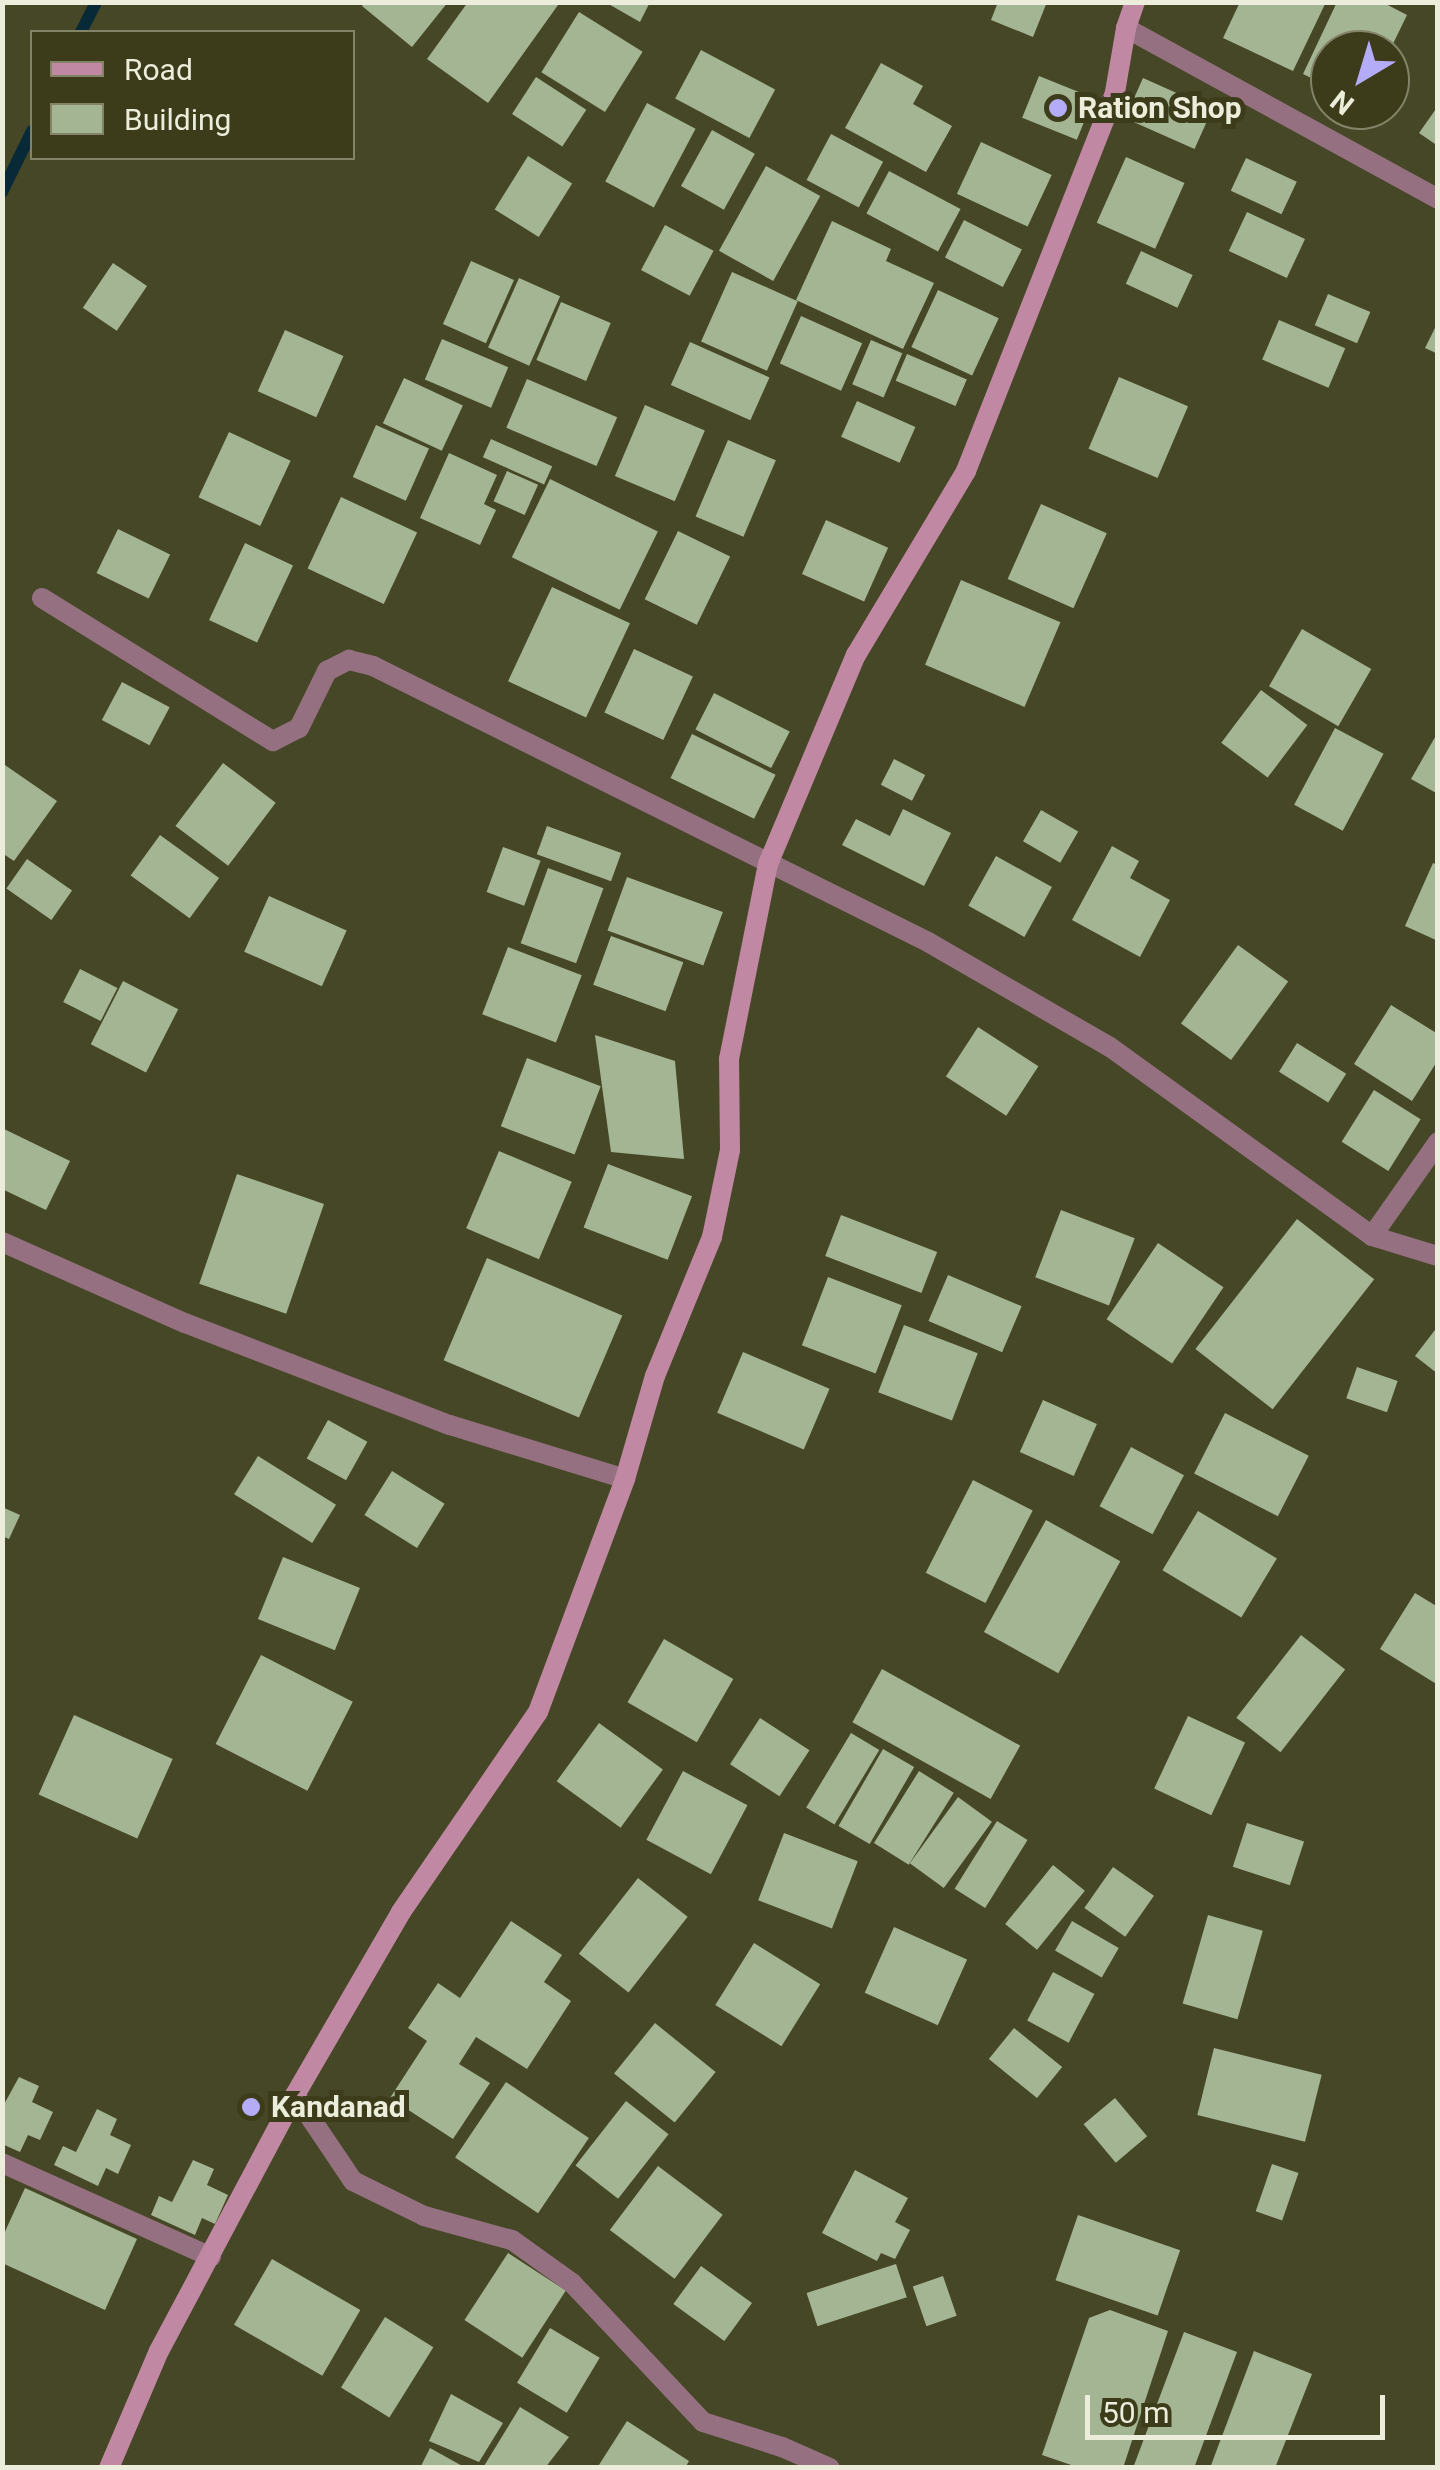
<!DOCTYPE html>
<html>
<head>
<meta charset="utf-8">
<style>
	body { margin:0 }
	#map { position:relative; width:1440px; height:2470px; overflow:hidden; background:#464726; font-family:Roboto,sans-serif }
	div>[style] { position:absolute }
	.stream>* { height:12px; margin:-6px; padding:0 6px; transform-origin:6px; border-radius:6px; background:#082a38 }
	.building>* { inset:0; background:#a4b593; transform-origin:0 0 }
	.minor>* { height:20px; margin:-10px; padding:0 10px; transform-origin:10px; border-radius:10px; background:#957081 }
	.secondary>* { height:20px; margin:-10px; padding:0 10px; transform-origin:10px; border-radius:10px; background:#c188a3 }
	.dots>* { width:28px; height:28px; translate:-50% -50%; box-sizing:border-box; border:5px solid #3c3c1b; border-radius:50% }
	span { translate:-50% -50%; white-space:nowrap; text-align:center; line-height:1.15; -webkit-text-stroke:10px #3c3c1b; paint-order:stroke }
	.poi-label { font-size:30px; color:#ecedda; font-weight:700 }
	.left { translate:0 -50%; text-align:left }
	.frame { position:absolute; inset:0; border:5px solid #ecedda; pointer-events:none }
	.legend { position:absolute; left:30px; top:30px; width:325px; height:130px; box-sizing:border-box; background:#3c3c1b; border:2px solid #828367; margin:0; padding:12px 18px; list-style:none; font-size:30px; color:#ecedda }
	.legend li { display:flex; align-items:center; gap:20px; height:50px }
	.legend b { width:50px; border:2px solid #828367 }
	.north { position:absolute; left:1310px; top:30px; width:100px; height:100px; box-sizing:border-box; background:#3c3c1b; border:2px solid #828367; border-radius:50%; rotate:218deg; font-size:28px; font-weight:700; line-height:40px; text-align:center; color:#ecedda }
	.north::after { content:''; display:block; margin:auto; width:35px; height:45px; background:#b5acf8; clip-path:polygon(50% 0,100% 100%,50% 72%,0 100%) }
	.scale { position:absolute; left:1085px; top:2395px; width:300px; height:45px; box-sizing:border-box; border:5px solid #ecedda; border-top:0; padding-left:12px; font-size:30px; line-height:35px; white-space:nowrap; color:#ecedda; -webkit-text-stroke:8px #3c3c1b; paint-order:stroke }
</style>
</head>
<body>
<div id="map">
	<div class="stream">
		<div style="left:81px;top:32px;width:34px;rotate:-63deg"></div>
		<div style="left:2px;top:192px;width:68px;rotate:-63.8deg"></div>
	</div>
	<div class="building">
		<div style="clip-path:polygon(365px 2px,448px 2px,412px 47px,362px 6px)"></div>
		<div style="clip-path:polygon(468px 2px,558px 5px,488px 103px,427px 59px)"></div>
		<div style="clip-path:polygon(605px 2px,650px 2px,640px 22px)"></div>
		<div style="clip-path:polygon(998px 2px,1047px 2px,1033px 37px,991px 20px)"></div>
		<div style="clip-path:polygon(1240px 2px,1326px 2px,1293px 71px,1223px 38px)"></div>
		<div style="clip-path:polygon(1337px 2px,1382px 2px,1407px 15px,1390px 50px,1330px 50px,1330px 87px,1303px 74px)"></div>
		<div style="left:579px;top:12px;width:75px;height:71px;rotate:32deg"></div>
		<div style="left:701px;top:50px;width:84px;height:55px;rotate:28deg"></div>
		<div style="clip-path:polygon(881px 63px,923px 86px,913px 104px,952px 126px,926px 172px,845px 128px)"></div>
		<div style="left:1039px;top:76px;width:59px;height:45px;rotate:22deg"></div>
		<div style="left:536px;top:77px;width:60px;height:44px;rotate:33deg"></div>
		<div style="left:1143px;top:78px;width:76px;height:44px;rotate:24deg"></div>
		<div style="left:647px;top:103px;width:55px;height:89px;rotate:28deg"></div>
		<div style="clip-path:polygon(1438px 106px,1438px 146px,1419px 133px)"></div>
		<div style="left:712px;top:130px;width:49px;height:64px;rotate:29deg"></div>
		<div style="left:831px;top:134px;width:59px;height:52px;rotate:28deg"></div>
		<div style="left:981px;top:142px;width:78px;height:57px;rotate:25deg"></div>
		<div style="left:528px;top:156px;width:52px;height:63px;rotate:32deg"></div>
		<div style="left:1126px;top:157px;width:64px;height:72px;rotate:24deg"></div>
		<div style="left:1246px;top:158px;width:56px;height:36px;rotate:25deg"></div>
		<div style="left:766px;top:166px;width:62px;height:97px;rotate:29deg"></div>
		<div style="left:889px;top:171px;width:81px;height:48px;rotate:28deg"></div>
		<div style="left:1247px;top:212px;width:64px;height:43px;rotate:25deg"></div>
		<div style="left:964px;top:220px;width:65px;height:42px;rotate:27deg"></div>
		<div style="clip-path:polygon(832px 221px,891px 249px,886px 261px,934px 283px,903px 349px,796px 300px)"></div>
		<div style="left:665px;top:225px;width:55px;height:51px;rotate:28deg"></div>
		<div style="left:1141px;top:251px;width:57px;height:36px;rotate:25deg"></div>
		<div style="left:471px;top:261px;width:47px;height:69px;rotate:24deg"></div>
		<div style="left:113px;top:263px;width:41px;height:54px;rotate:34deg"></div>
		<div style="left:732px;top:272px;width:72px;height:76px;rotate:24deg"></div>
		<div style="left:519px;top:278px;width:45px;height:76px;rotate:24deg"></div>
		<div style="left:938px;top:290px;width:67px;height:63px;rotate:25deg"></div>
		<div style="left:1328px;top:294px;width:46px;height:34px;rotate:23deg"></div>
		<div style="left:561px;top:302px;width:54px;height:63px;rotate:23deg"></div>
		<div style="left:801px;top:316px;width:67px;height:52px;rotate:24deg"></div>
		<div style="left:1279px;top:320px;width:72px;height:43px;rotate:23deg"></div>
		<div style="clip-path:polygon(1438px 322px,1438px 354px,1425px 348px)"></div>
		<div style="left:285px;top:330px;width:64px;height:67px;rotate:24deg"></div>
		<div style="left:442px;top:339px;width:72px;height:44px;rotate:23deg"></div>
		<div style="left:871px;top:340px;width:34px;height:48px;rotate:23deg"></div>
		<div style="left:690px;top:342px;width:87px;height:47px;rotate:24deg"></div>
		<div style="left:907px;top:354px;width:65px;height:29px;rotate:23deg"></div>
		<div style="left:1119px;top:377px;width:75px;height:78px;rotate:23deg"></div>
		<div style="left:404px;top:378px;width:65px;height:50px;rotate:25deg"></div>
		<div style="left:527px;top:379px;width:98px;height:53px;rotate:23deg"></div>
		<div style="left:857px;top:401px;width:64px;height:39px;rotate:24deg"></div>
		<div style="left:645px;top:405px;width:65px;height:77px;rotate:23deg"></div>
		<div style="left:376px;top:425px;width:58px;height:57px;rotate:24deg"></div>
		<div style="left:229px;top:432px;width:68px;height:72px;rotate:25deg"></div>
		<div style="left:491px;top:439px;width:67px;height:20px;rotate:24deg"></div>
		<div style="left:728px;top:440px;width:52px;height:83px;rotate:23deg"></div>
		<div style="clip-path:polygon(449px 453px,497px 475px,484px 504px,496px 510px,480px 545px,420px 518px)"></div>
		<div style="left:507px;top:471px;width:34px;height:33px;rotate:24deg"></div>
		<div style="left:550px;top:479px;width:120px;height:87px;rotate:26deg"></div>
		<div style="left:341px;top:497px;width:84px;height:79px;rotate:25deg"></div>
		<div style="left:1041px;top:504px;width:72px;height:82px;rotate:24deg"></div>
		<div style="left:826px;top:520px;width:68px;height:59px;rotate:24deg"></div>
		<div style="left:118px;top:529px;width:58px;height:49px;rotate:26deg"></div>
		<div style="left:678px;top:531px;width:58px;height:76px;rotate:26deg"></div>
		<div style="left:245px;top:543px;width:53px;height:85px;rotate:25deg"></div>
		<div style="left:961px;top:580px;width:108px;height:92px;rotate:23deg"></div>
		<div style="left:552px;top:587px;width:86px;height:104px;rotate:25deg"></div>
		<div style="left:1302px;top:629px;width:80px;height:66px;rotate:30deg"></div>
		<div style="left:634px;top:649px;width:65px;height:70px;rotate:25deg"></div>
		<div style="left:122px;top:682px;width:54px;height:43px;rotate:28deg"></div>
		<div style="left:1261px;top:690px;width:58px;height:66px;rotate:37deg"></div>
		<div style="left:714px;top:693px;width:85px;height:41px;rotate:27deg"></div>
		<div style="left:1335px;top:728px;width:55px;height:87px;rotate:28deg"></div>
		<div style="clip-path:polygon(1438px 732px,1438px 794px,1411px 779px)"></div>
		<div style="left:692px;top:734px;width:93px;height:49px;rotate:26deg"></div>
		<div style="left:894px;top:759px;width:35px;height:29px;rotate:27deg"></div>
		<div style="clip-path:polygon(2px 763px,57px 801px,14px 861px,2px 853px)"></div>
		<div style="left:223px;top:763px;width:66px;height:79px;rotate:37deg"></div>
		<div style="clip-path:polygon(903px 809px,951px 833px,924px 886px,842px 845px,856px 819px,890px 836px)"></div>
		<div style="left:1041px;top:810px;width:43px;height:36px;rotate:30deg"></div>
		<div style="left:547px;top:826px;width:79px;height:30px;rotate:20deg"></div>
		<div style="left:160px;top:835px;width:73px;height:50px;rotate:36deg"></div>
		<div style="clip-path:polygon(1112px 846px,1139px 861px,1130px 878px,1170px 900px,1140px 957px,1072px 920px)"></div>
		<div style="left:503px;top:847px;width:40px;height:48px;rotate:20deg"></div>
		<div style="left:996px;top:856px;width:64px;height:57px;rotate:29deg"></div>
		<div style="left:27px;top:859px;width:55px;height:36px;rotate:35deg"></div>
		<div style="clip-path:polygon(1433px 863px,1438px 865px,1438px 941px,1405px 926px)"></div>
		<div style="left:548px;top:868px;width:59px;height:80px;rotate:20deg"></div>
		<div style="left:627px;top:877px;width:102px;height:57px;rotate:20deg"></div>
		<div style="left:269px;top:896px;width:85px;height:61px;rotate:24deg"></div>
		<div style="left:611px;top:936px;width:77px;height:52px;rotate:20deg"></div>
		<div style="left:1238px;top:945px;width:62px;height:97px;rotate:36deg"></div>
		<div style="left:508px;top:947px;width:79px;height:72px;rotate:21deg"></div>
		<div style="left:80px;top:969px;width:42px;height:37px;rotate:27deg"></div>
		<div style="left:123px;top:981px;width:62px;height:71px;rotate:27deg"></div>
		<div style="clip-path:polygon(1391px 1005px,1438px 1034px,1438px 1060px,1412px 1101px,1354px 1064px)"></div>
		<div style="left:978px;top:1027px;width:72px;height:59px;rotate:33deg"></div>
		<div style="clip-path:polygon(595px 1035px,675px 1061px,684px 1159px,611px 1152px)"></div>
		<div style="left:1297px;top:1043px;width:58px;height:34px;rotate:32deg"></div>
		<div style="left:527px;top:1058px;width:79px;height:73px;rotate:21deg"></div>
		<div style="left:1374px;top:1090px;width:55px;height:61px;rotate:32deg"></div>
		<div style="clip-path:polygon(2px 1128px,70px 1161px,46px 1210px,2px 1189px)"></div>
		<div style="left:499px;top:1151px;width:79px;height:84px;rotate:23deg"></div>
		<div style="left:608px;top:1164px;width:90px;height:68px;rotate:21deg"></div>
		<div style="left:237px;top:1174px;width:92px;height:116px;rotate:19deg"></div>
		<div style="left:1061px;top:1210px;width:79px;height:72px;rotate:21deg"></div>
		<div style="left:841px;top:1215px;width:103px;height:44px;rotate:21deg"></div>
		<div style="left:1297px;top:1219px;width:98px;height:165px;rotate:38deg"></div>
		<div style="left:1158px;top:1243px;width:79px;height:92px;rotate:34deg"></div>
		<div style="left:487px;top:1258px;width:147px;height:111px;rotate:23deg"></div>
		<div style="left:948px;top:1275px;width:80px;height:50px;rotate:23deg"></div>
		<div style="left:828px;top:1277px;width:79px;height:73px;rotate:21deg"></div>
		<div style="left:904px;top:1325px;width:79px;height:72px;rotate:21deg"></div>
		<div style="clip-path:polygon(1438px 1326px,1438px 1374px,1415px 1356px)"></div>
		<div style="left:743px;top:1352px;width:94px;height:66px;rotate:23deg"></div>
		<div style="left:1357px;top:1367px;width:43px;height:33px;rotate:19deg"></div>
		<div style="left:1043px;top:1400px;width:59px;height:57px;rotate:24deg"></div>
		<div style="left:1225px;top:1413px;width:94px;height:68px;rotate:27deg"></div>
		<div style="left:328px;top:1420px;width:45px;height:44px;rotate:29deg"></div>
		<div style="left:1131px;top:1447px;width:60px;height:67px;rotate:28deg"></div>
		<div style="left:258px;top:1456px;width:92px;height:45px;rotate:32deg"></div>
		<div style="left:392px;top:1471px;width:62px;height:52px;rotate:32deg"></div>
		<div style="left:973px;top:1480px;width:67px;height:104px;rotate:27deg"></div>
		<div style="clip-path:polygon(2px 1507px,20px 1515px,9px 1539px,2px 1536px)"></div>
		<div style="left:1198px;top:1511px;width:92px;height:69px;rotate:31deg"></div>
		<div style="left:1046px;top:1520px;width:85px;height:128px;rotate:29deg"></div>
		<div style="left:283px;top:1557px;width:83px;height:67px;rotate:22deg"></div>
		<div style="clip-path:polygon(1415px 1593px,1438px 1607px,1438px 1685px,1380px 1649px)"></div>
		<div style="left:1301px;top:1635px;width:56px;height:105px;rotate:38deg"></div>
		<div style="left:664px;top:1639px;width:80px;height:73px;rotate:30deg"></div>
		<div style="left:261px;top:1655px;width:103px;height:100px;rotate:27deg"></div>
		<div style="left:882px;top:1669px;width:158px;height:61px;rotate:29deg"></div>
		<div style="left:74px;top:1715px;width:108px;height:87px;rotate:24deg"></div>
		<div style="left:1188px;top:1716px;width:63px;height:80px;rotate:25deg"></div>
		<div style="left:760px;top:1718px;width:59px;height:55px;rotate:33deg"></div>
		<div style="left:599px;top:1723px;width:79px;height:72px;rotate:36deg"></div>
		<div style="left:851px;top:1733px;width:33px;height:87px;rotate:31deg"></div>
		<div style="left:883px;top:1749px;width:36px;height:89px;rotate:30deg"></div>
		<div style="left:683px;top:1771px;width:73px;height:78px;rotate:28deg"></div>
		<div style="left:919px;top:1771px;width:41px;height:85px;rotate:32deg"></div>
		<div style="left:958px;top:1797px;width:42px;height:82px;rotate:36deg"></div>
		<div style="left:997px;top:1821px;width:36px;height:80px;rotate:32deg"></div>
		<div style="left:1247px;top:1823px;width:60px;height:46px;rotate:18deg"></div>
		<div style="left:784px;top:1833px;width:79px;height:72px;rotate:21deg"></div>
		<div style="left:1053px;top:1865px;width:41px;height:76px;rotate:39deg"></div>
		<div style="left:1113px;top:1867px;width:50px;height:50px;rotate:35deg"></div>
		<div style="left:638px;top:1878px;width:63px;height:96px;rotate:38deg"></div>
		<div style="left:1208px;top:1915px;width:57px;height:92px;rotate:16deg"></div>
		<div style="clip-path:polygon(511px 1921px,562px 1955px,544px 1982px,571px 2001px,527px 2069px,476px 2037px,459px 2064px,490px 2083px,453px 2139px,390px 2098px,427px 2041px,408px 2028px,438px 1983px,460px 1998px)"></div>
		<div style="left:1072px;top:1921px;width:54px;height:34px;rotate:30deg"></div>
		<div style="left:894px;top:1927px;width:80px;height:72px;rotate:24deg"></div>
		<div style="left:754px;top:1943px;width:78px;height:73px;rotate:32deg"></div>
		<div style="left:1053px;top:1972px;width:47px;height:55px;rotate:28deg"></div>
		<div style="left:655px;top:2023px;width:78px;height:65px;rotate:39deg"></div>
		<div style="left:1014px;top:2028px;width:62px;height:40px;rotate:39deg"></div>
		<div style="left:1214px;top:2048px;width:111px;height:69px;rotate:14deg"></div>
		<div style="clip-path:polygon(19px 2077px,39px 2086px,32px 2102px,53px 2112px,40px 2140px,28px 2135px,20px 2152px,2px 2144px,2px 2108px)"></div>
		<div style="left:506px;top:2082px;width:100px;height:91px;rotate:34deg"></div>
		<div style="left:1115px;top:2098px;width:50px;height:41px;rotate:50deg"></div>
		<div style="left:626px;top:2101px;width:54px;height:82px;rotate:38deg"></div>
		<div style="clip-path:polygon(97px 2109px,117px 2119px,110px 2135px,131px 2145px,118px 2174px,106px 2168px,98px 2186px,54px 2165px,63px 2146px,76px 2152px)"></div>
		<div style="clip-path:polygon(193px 2160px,214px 2169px,207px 2185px,228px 2195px,215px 2224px,202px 2218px,195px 2235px,151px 2215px,159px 2196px,172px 2202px)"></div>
		<div style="left:1272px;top:2164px;width:28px;height:50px;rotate:19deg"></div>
		<div style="left:658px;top:2166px;width:81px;height:80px;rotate:37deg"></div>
		<div style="clip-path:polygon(855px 2170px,908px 2198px,895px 2222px,910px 2230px,895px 2259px,881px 2253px,877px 2261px,822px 2233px)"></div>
		<div style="clip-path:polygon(25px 2188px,137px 2239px,105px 2310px,2px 2263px,2px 2238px)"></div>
		<div style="left:1078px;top:2215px;width:108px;height:69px;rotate:19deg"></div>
		<div style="left:508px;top:2253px;width:69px;height:80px;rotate:33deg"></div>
		<div style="left:272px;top:2259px;width:102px;height:76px;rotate:30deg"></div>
		<div style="left:896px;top:2264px;width:35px;height:94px;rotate:72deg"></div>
		<div style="left:701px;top:2266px;width:63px;height:47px;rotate:36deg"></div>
		<div style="left:943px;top:2276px;width:42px;height:32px;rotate:71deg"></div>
		<div style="clip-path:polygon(1110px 2310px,1168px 2331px,1123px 2468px,1080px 2468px,1042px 2455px,1089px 2318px)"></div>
		<div style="left:385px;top:2317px;width:57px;height:83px;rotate:32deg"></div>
		<div style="left:550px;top:2328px;width:58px;height:64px;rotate:31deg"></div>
		<div style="clip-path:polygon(1184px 2332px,1237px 2352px,1194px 2468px,1133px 2468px)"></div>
		<div style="clip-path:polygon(1254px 2351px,1312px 2374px,1275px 2468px,1210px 2468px)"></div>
		<div style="clip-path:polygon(451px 2394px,503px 2423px,479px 2462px,429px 2441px)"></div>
		<div style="clip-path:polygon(520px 2407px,569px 2437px,545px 2468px,484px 2466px)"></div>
		<div style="clip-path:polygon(627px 2421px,689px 2461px,685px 2468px,597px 2468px)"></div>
		<div style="clip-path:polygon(430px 2448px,466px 2468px,420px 2468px)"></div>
	</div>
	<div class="minor">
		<div style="left:1126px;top:28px;width:356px;rotate:28.7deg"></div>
		<div style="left:42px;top:598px;width:272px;rotate:31.8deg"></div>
		<div style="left:273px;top:741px;width:29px;rotate:-27deg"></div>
		<div style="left:299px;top:728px;width:64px;rotate:-63.8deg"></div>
		<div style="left:327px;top:671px;width:25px;rotate:-27deg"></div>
		<div style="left:349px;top:660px;width:25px;rotate:14deg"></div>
		<div style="left:373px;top:666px;width:620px;rotate:26.44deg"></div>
		<div style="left:928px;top:942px;width:210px;rotate:30deg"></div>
		<div style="left:1110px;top:1047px;width:323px;rotate:35.8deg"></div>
		<div style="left:1372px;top:1236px;width:115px;rotate:-54.9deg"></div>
		<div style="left:1372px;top:1236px;width:69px;rotate:16.9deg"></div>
		<div style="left:2px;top:1242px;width:200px;rotate:23.9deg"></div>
		<div style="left:185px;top:1323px;width:284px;rotate:21.1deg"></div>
		<div style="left:450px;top:1425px;width:183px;rotate:17.1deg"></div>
		<div style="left:295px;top:2095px;width:104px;rotate:56deg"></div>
		<div style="left:353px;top:2181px;width:79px;rotate:26.2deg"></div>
		<div style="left:424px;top:2216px;width:91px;rotate:15.3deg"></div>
		<div style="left:512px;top:2240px;width:74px;rotate:35.6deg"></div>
		<div style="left:572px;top:2283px;width:191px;rotate:46.7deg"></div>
		<div style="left:703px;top:2422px;width:83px;rotate:17.6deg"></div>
		<div style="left:782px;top:2447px;width:52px;rotate:23.6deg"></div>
		<div style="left:2px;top:2163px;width:229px;rotate:24.2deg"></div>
	</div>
	<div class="secondary">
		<div style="left:109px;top:2468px;width:127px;rotate:-66.9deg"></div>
		<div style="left:159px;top:2351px;width:290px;rotate:-62deg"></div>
		<div style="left:295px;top:2095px;width:211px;rotate:-59.9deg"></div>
		<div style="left:401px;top:1912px;width:242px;rotate:-55.6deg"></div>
		<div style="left:538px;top:1712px;width:249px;rotate:-69.5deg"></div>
		<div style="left:625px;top:1479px;width:107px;rotate:-73.8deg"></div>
		<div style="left:655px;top:1376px;width:150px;rotate:-67.7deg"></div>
		<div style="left:712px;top:1237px;width:89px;rotate:-78.3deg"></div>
		<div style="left:730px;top:1150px;width:91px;rotate:-90.6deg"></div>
		<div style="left:729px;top:1059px;width:199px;rotate:-78.7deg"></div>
		<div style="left:768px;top:864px;width:227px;rotate:-67.2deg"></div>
		<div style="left:856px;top:655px;width:214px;rotate:-59.1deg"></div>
		<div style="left:966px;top:471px;width:407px;rotate:-68.5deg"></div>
		<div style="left:1115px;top:92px;width:65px;rotate:-80.2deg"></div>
		<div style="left:1126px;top:28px;width:28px;rotate:-71deg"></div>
	</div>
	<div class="dots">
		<div style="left:1058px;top:108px;background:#b5acf8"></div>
		<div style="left:251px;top:2107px;background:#b5acf8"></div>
	</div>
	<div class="poi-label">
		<span class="left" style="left:1078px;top:108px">Ration Shop</span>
		<span class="left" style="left:271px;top:2107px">Kandanad</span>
	</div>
	<div class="frame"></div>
	<ul class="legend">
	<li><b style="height:12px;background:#c188a3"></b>Road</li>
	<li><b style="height:28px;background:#a4b593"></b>Building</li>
	</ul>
	<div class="north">N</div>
	<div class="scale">50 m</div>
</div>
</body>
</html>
